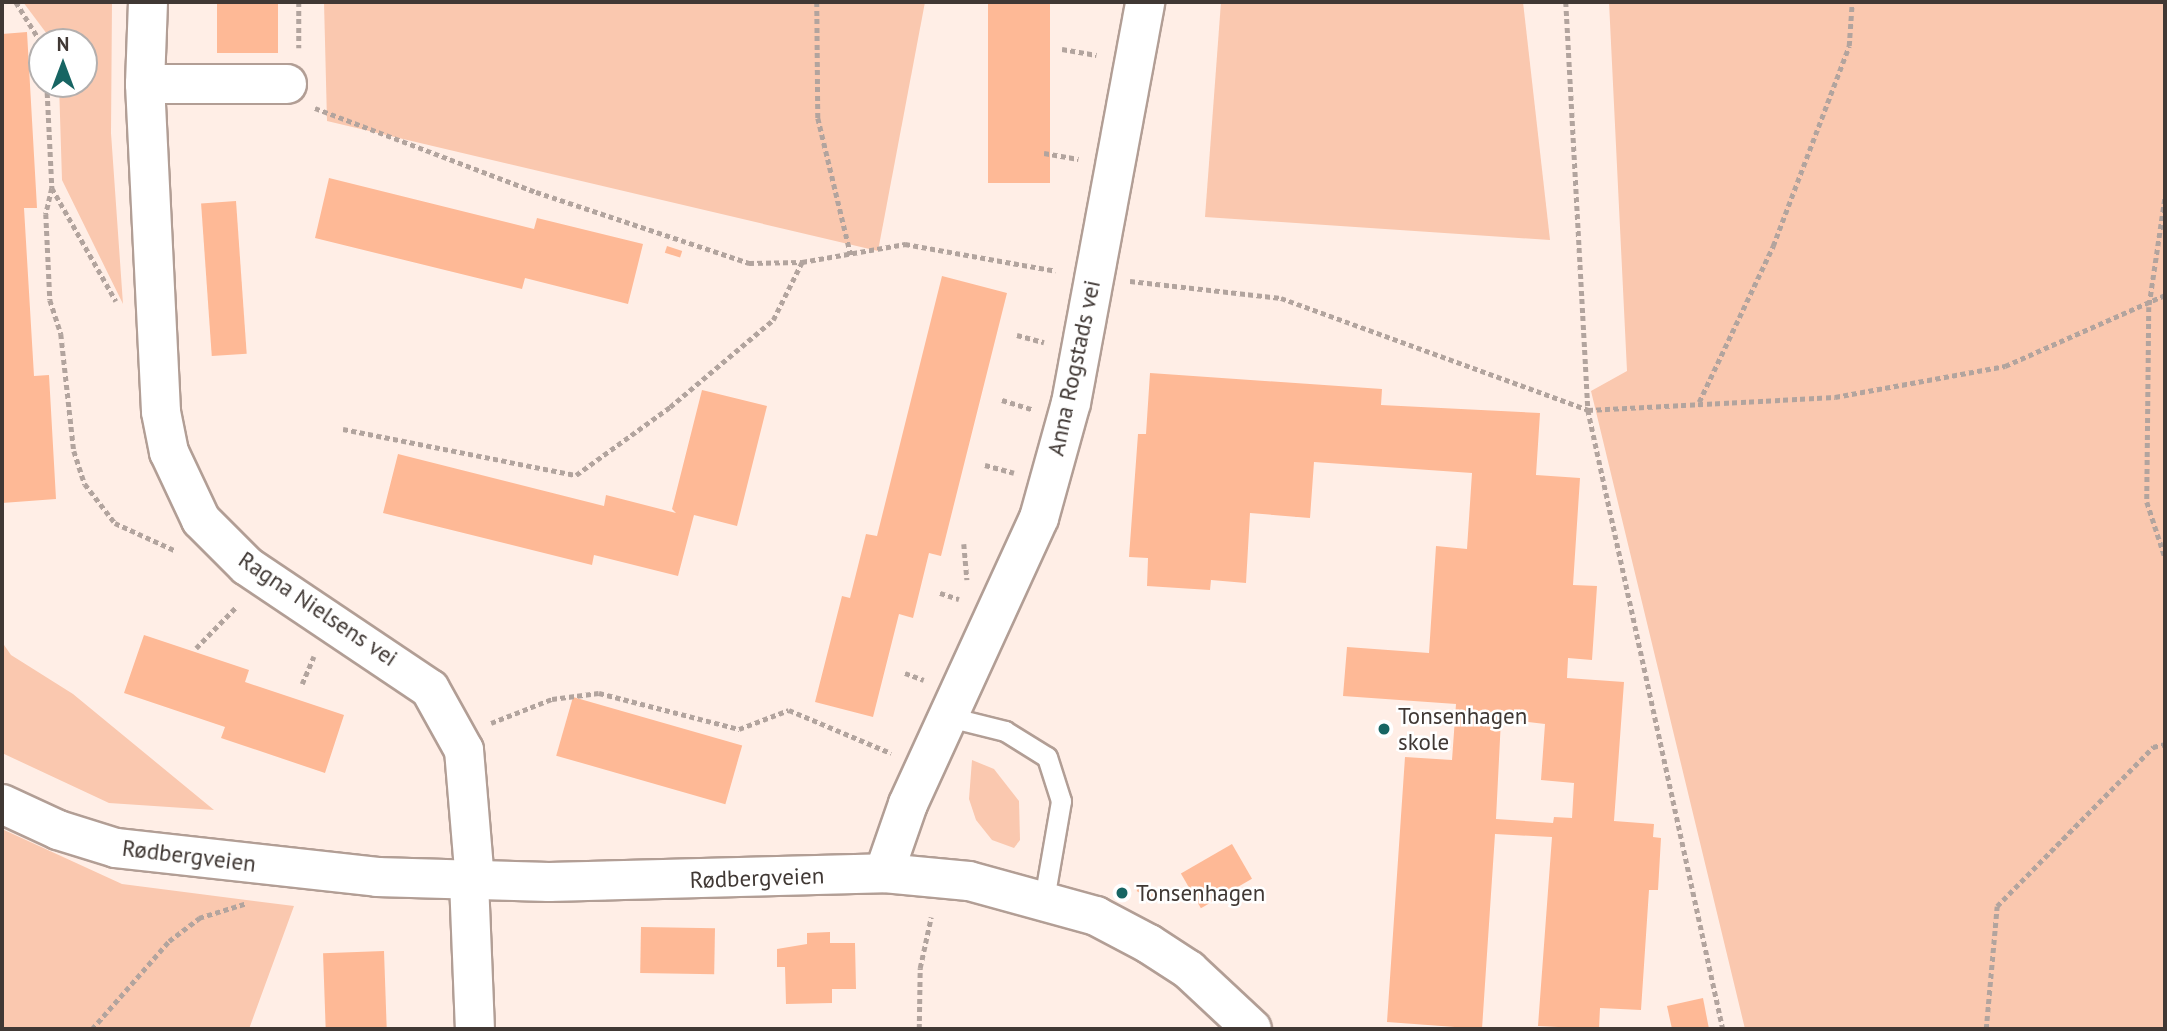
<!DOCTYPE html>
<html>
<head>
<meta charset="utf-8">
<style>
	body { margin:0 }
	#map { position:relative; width:2167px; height:1031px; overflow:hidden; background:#ffeee6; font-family:"PT Sans",sans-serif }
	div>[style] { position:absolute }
	.green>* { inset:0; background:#fac8af }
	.building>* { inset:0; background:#feb996; transform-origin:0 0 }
	.path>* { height:4.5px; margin-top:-2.25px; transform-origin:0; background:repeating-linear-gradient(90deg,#b2a49e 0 5px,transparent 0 8.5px) }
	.roads { filter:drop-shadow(2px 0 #b29e95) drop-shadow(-2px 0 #b29e95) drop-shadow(0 2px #b29e95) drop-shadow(0 -2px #b29e95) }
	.service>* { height:19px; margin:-9.5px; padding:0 9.5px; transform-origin:9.5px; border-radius:9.5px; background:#fff }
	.minor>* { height:38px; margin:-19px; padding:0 19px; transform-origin:19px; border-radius:19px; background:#fff }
	.tertiary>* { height:38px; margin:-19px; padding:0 19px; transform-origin:19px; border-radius:19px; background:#fff }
	.dots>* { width:19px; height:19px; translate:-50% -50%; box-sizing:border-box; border:4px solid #fff; border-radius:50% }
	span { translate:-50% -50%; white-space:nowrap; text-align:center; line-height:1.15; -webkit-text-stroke:5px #fff; paint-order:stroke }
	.street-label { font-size:23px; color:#403834 }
	.poi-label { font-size:23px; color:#403834 }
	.left { translate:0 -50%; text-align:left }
	.frame { position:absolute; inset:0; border:4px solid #403834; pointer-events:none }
	.north { position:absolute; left:28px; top:28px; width:70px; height:70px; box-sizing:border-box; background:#fff; border:2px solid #b3afae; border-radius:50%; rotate:0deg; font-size:19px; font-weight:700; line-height:28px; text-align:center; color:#403834 }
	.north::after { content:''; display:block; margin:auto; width:24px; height:32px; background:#176563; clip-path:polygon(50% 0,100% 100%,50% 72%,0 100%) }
</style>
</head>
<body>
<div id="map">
	<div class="green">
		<div style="clip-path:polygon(23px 2px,112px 2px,111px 133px,123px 304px,62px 180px,59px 84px,84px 84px,84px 42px,53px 42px)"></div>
		<div style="clip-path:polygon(324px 2px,925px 2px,878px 251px,327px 121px)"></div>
		<div style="clip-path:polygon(1221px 2px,1523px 2px,1550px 240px,1205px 217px)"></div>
		<div style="clip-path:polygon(1609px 2px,2165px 2px,2165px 1029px,1745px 1029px,1591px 391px,1627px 371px)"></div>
		<div style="clip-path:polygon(2px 642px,11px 655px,73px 694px,214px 810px,109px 803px,2px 753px)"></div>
		<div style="clip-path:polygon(972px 760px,994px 769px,1019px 801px,1020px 840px,1014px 848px,992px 840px,976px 820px,969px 799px)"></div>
		<div style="clip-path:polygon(2px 829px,122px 884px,294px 906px,249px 1029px,2px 1029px)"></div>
	</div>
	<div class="building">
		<div style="left:217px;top:2px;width:61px;height:51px"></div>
		<div style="left:988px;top:2px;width:62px;height:181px"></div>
		<div style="clip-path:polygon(27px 32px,37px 208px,24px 208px,34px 376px,49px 375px,56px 499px,2px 503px,2px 34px)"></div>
		<div style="clip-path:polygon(329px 178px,534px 229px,537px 218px,643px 244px,628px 304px,525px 278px,522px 289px,315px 238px)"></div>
		<div style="left:236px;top:201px;width:153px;height:35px;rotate:86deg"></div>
		<div style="left:667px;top:246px;width:16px;height:7px;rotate:18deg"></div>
		<div style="clip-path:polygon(942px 276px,1007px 293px,941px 556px,929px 553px,913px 618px,899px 614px,873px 717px,815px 702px,842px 596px,850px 598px,866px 534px,877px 536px)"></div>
		<div style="clip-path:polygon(evenodd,1150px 373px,1382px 389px,1381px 405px,1540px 413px,1536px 475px,1580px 478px,1573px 585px,1597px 586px,1592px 660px,1568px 658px,1567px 678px,1624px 682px,1614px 821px,1654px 824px,1653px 837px,1661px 838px,1658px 890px,1649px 890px,1641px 1010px,1600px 1008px,1599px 1029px,1538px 1026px,1552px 837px,1495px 834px,1482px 1029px,1387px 1022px,1405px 757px,1452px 760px,1456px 704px,1343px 696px,1347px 647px,1429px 653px,1436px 546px,1467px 549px,1472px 473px,1314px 462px,1310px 518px,1250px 513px,1246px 583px,1211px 580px,1210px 590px,1147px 586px,1148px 558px,1129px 557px,1138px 434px,1146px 434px,1150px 373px,1501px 719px,1545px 724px,1541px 780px,1574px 783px,1572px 818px,1554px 817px,1553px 823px,1496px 819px,1501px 719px)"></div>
		<div style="clip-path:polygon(702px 390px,767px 406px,737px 526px,694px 515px,678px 576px,594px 555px,592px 565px,383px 513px,398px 454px,604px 506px,606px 495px,676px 513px,672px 509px)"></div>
		<div style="clip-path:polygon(144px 635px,249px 670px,245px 682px,344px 715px,325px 773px,221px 738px,225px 727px,124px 693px)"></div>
		<div style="left:573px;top:697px;width:176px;height:61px;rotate:16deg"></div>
		<div style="left:1232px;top:844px;width:40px;height:59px;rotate:60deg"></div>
		<div style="left:1140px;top:885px;width:18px;height:7px;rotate:29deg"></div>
		<div style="left:641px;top:927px;width:74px;height:46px;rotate:1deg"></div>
		<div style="clip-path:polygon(830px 932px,830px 943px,855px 943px,856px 989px,832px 989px,832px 1003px,786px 1004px,785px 967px,777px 967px,777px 949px,807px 944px,807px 933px)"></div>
		<div style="left:384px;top:951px;width:78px;height:61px;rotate:88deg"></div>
		<div style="clip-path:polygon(1703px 998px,1709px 1029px,1672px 1029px,1667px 1006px)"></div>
	</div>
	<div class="path">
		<div style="left:16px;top:2px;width:49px;rotate:58.2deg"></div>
		<div style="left:299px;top:2px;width:46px;rotate:90deg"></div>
		<div style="left:817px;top:2px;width:116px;rotate:89.5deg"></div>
		<div style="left:818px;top:118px;width:141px;rotate:76.5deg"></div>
		<div style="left:1566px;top:2px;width:409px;rotate:86.9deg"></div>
		<div style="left:1588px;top:410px;width:247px;rotate:-3deg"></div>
		<div style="left:1835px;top:397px;width:173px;rotate:-10.3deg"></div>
		<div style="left:2005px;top:366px;width:175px;rotate:-23.9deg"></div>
		<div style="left:1062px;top:49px;width:35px;rotate:10deg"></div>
		<div style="left:47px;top:84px;width:104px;rotate:87.2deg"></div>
		<div style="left:52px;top:188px;width:130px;rotate:60.5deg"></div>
		<div style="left:315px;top:108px;width:236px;rotate:20.8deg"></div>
		<div style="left:536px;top:192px;width:225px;rotate:18.4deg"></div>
		<div style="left:749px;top:263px;width:53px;rotate:-1.1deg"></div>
		<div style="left:802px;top:262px;width:105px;rotate:-9.9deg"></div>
		<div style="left:905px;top:244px;width:153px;rotate:10.1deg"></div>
		<div style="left:1044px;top:153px;width:35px;rotate:10deg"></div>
		<div style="left:52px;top:188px;width:27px;rotate:103deg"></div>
		<div style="left:46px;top:214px;width:86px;rotate:87.3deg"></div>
		<div style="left:50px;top:300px;width:36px;rotate:72deg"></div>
		<div style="left:61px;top:334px;width:118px;rotate:83.7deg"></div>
		<div style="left:74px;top:451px;width:35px;rotate:72deg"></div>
		<div style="left:85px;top:484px;width:49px;rotate:52.4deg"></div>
		<div style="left:115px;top:523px;width:65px;rotate:24.6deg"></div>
		<div style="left:2165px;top:199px;width:109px;rotate:98.4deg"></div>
		<div style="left:2149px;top:307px;width:195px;rotate:90.6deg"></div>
		<div style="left:2147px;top:502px;width:58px;rotate:71.9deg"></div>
		<div style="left:1130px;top:281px;width:152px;rotate:6.4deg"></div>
		<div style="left:1281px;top:298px;width:327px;rotate:20deg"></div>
		<div style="left:1588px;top:410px;width:634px;rotate:77.7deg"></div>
		<div style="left:1017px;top:335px;width:28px;rotate:15deg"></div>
		<div style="left:1002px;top:400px;width:31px;rotate:17deg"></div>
		<div style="left:1699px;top:402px;width:173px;rotate:-64.6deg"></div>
		<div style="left:1773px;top:246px;width:214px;rotate:-69.2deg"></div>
		<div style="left:1849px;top:46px;width:44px;rotate:-86.1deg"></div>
		<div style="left:343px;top:429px;width:237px;rotate:11.2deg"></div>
		<div style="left:576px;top:475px;width:116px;rotate:-35.9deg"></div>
		<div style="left:670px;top:407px;width:135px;rotate:-40.2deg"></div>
		<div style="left:773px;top:320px;width:65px;rotate:-63.4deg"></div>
		<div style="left:985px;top:465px;width:30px;rotate:15deg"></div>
		<div style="left:964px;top:544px;width:36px;rotate:85deg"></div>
		<div style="left:940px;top:593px;width:20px;rotate:18deg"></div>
		<div style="left:196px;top:648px;width:59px;rotate:-45.7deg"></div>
		<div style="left:905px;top:673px;width:20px;rotate:20deg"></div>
		<div style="left:302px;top:684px;width:30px;rotate:-67deg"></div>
		<div style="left:491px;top:723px;width:66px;rotate:-21.5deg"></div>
		<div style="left:552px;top:699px;width:47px;rotate:-7.3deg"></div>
		<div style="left:599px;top:693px;width:145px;rotate:14.4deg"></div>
		<div style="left:739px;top:729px;width:53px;rotate:-20.8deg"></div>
		<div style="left:789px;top:710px;width:111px;rotate:22.9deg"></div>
		<div style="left:92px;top:1029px;width:117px;rotate:-48.8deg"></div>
		<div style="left:169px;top:941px;width:38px;rotate:-37deg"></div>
		<div style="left:199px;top:918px;width:50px;rotate:-17.4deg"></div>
		<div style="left:919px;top:1029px;width:61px;rotate:-89.1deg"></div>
		<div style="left:920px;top:968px;width:52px;rotate:-77.8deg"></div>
		<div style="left:1986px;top:1029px;width:123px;rotate:-84.9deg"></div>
		<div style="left:1997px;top:906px;width:223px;rotate:-45.5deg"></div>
		<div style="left:2153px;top:747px;width:12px;rotate:-14deg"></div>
	</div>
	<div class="roads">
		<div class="service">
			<div style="left:949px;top:717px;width:58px;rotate:14deg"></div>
			<div style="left:1005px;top:731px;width:49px;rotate:31.8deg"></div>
			<div style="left:1047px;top:757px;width:46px;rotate:72.3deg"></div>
			<div style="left:1061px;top:801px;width:99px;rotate:99.8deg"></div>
		</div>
		<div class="minor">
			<div style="left:148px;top:2px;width:82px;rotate:92.1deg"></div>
			<div style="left:145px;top:84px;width:328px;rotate:87.2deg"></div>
			<div style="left:161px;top:412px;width:41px;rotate:78.7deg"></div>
			<div style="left:169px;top:452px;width:75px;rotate:64.8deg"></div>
			<div style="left:201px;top:520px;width:65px;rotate:45deg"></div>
			<div style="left:247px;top:566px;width:220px;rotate:33.9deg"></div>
			<div style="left:430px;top:689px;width:70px;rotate:60.9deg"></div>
			<div style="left:464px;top:750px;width:131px;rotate:85.2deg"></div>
			<div style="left:145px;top:84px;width:142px"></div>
			<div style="left:884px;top:873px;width:73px;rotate:-70.8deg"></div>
			<div style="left:908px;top:804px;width:315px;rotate:-65.4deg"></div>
			<div style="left:1039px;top:518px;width:119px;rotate:-74.5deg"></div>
			<div style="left:1071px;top:403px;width:408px;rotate:-79.5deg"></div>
			<div style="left:469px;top:881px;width:148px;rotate:87.7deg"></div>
		</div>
		<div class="tertiary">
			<div style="left:2px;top:804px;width:62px;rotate:24.9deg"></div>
			<div style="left:58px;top:830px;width:61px;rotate:17.2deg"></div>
			<div style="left:116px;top:848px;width:263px;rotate:6.3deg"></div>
			<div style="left:377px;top:877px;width:172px;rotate:1.7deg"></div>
			<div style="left:549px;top:882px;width:335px;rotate:-1.5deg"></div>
			<div style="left:884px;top:873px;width:85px;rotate:5.4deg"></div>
			<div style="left:969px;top:881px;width:132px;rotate:15.4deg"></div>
			<div style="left:1096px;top:916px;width:60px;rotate:27.8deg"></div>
			<div style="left:1149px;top:944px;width:48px;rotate:33deg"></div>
			<div style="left:1189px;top:970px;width:86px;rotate:43.1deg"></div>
		</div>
	</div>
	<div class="dots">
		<div style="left:1384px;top:729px;background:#176563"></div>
		<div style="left:1122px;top:893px;background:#176563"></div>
	</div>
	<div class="street-label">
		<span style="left:1074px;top:368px;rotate:-78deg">Anna Rogstads vei</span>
		<span style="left:318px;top:609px;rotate:34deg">Ragna Nielsens vei</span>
		<span style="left:189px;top:856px;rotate:7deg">Rødbergveien</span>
		<span style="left:757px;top:878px;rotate:-2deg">Rødbergveien</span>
	</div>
	<div class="poi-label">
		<span class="left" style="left:1398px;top:729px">Tonsenhagen<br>skole</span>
		<span class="left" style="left:1136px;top:893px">Tonsenhagen</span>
	</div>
	<div class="frame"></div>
	<div class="north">N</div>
</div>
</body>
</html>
